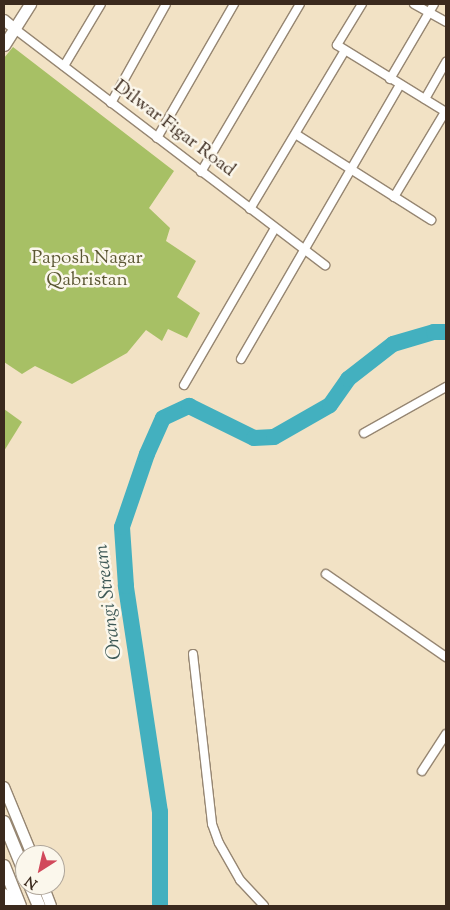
<!DOCTYPE html>
<html>
<head>
<meta charset="utf-8">
<style>
	body { margin:0 }
	#map { position:relative; width:450px; height:910px; overflow:hidden; background:#f2e2c5; font-family:"Sorts Mill Goudy",serif }
	div>[style] { position:absolute }
	.green>* { inset:0; background:#a7c065 }
	.river>* { height:16px; margin:-8px; padding:0 8px; transform-origin:8px; border-radius:8px; background:#43b0bf }
	.roads { filter:drop-shadow(1px 0 #968672) drop-shadow(-1px 0 #968672) drop-shadow(0 1px #968672) drop-shadow(0 -1px #968672) }
	.minor>* { height:8px; margin:-4px; padding:0 4px; transform-origin:4px; border-radius:4px; background:#fff }
	.tertiary>* { height:10px; margin:-5px; padding:0 5px; transform-origin:5px; border-radius:5px; background:#fff }
	.secondary>* { height:11px; margin:-5.5px; padding:0 5.5px; transform-origin:5.5px; border-radius:5.5px; background:#fff }
	.primary>* { height:12px; margin:-6px; padding:0 6px; transform-origin:6px; border-radius:6px; background:#fff }
	span { translate:-50% -50%; white-space:nowrap; text-align:center; line-height:1.15; -webkit-text-stroke:5px #fbf7ec; paint-order:stroke }
	.street-label { font-size:19px; color:#3b2a1e }
	.park-label { font-size:19px; color:#5b5733 }
	.water-label { font-size:20px; color:#3e5956; font-style:italic }
	.frame { position:absolute; inset:0; border:5px solid #3b2a1e; pointer-events:none }
	.north { position:absolute; left:15px; top:845px; width:50px; height:50px; box-sizing:border-box; background:#fbf7ec; border:1px solid #aea59a; border-radius:50%; rotate:215deg; font-size:14px; font-weight:700; line-height:20px; text-align:center; color:#3b2a1e }
	.north::after { content:''; display:block; margin:auto; width:18px; height:22px; background:#d1495b; clip-path:polygon(50% 0,100% 100%,50% 72%,0 100%) }
</style>
</head>
<body>
<div id="map">
	<div class="green">
		<div style="clip-path:polygon(13px 47px,174px 171px,149px 208px,170px 228px,166px 241px,196px 261px,177px 297px,200px 313px,187px 338px,168px 329px,162px 341px,146px 330px,127px 353px,72px 384px,35px 366px,22px 374px,4px 362px,4px 58px)"></div>
		<div style="clip-path:polygon(4px 409px,22px 422px,4px 451px)"></div>
	</div>
	<div class="river">
		<div style="left:160px;top:906px;width:94px;rotate:-90deg"></div>
		<div style="left:160px;top:812px;width:229px;rotate:-98.6deg"></div>
		<div style="left:126px;top:586px;width:59px;rotate:-93.9deg"></div>
		<div style="left:122px;top:527px;width:77px;rotate:-71.1deg"></div>
		<div style="left:147px;top:454px;width:39px;rotate:-66deg"></div>
		<div style="left:163px;top:418px;width:29px;rotate:-25deg"></div>
		<div style="left:189px;top:406px;width:72px;rotate:26.2deg"></div>
		<div style="left:254px;top:438px;width:20px;rotate:-3deg"></div>
		<div style="left:274px;top:437px;width:64px;rotate:-29.7deg"></div>
		<div style="left:330px;top:405px;width:32px;rotate:-55deg"></div>
		<div style="left:348px;top:379px;width:57px;rotate:-37.9deg"></div>
		<div style="left:393px;top:344px;width:43px;rotate:-16.3deg"></div>
		<div style="left:434px;top:332px;width:12px"></div>
	</div>
	<div class="roads">
		<div class="minor">
			<div style="left:362px;top:4px;width:48px;rotate:121.4deg"></div>
			<div style="left:337px;top:45px;width:128px;rotate:31.6deg"></div>
			<div style="left:414px;top:4px;width:37px;rotate:29deg"></div>
			<div style="left:15px;top:29px;width:390px;rotate:37.3deg"></div>
			<div style="left:64px;top:66px;width:72px;rotate:-59.2deg"></div>
			<div style="left:390px;top:79px;width:87px;rotate:-59.6deg"></div>
			<div style="left:425px;top:99px;width:43px;rotate:-60.4deg"></div>
			<div style="left:111px;top:103px;width:113px;rotate:-60.9deg"></div>
			<div style="left:297px;top:135px;width:159px;rotate:32.4deg"></div>
			<div style="left:157px;top:138px;width:155px;rotate:-60.1deg"></div>
			<div style="left:201px;top:172px;width:195px;rotate:-59.5deg"></div>
			<div style="left:394px;top:197px;width:99px;rotate:-59deg"></div>
			<div style="left:250px;top:209px;width:183px;rotate:-59.1deg"></div>
			<div style="left:241px;top:359px;width:317px;rotate:-59.9deg"></div>
			<div style="left:184px;top:385px;width:181px;rotate:-59.9deg"></div>
			<div style="left:364px;top:433px;width:94px;rotate:-29.3deg"></div>
			<div style="left:326px;top:574px;width:146px;rotate:34.7deg"></div>
			<div style="left:193px;top:654px;width:171px;rotate:83.6deg"></div>
			<div style="left:212px;top:824px;width:20px;rotate:70deg"></div>
			<div style="left:219px;top:843px;width:43px;rotate:60.4deg"></div>
			<div style="left:240px;top:880px;width:35px;rotate:47deg"></div>
			<div style="left:422px;top:771px;width:44px;rotate:-57deg"></div>
		</div>
		<div class="tertiary">
			<div style="left:4px;top:20px;width:14px;rotate:39deg"></div>
			<div style="left:4px;top:787px;width:74px;rotate:67.6deg"></div>
			<div style="left:43px;top:885px;width:22px;rotate:69deg"></div>
			<div style="left:4px;top:894px;width:13px;rotate:67deg"></div>
		</div>
		<div class="secondary">
			<div style="left:4px;top:45px;width:49px;rotate:-57.6deg"></div>
		</div>
		<div class="primary">
			<div style="left:4px;top:822px;width:55px;rotate:67.6deg"></div>
			<div style="left:4px;top:866px;width:43px;rotate:68.2deg"></div>
			<div style="left:30px;top:885px;width:23px;rotate:67deg"></div>
		</div>
	</div>
	<div class="street-label">
		<span style="left:174px;top:129px;rotate:37deg">Dilwar Figar Road</span>
	</div>
	<div class="park-label">
		<span style="left:87px;top:270px">Paposh Nagar<br>Qabristan</span>
	</div>
	<div class="water-label">
		<span style="left:109px;top:602px;rotate:-97deg">Orangi Stream</span>
	</div>
	<div class="frame"></div>
	<div class="north">N</div>
</div>
</body>
</html>
